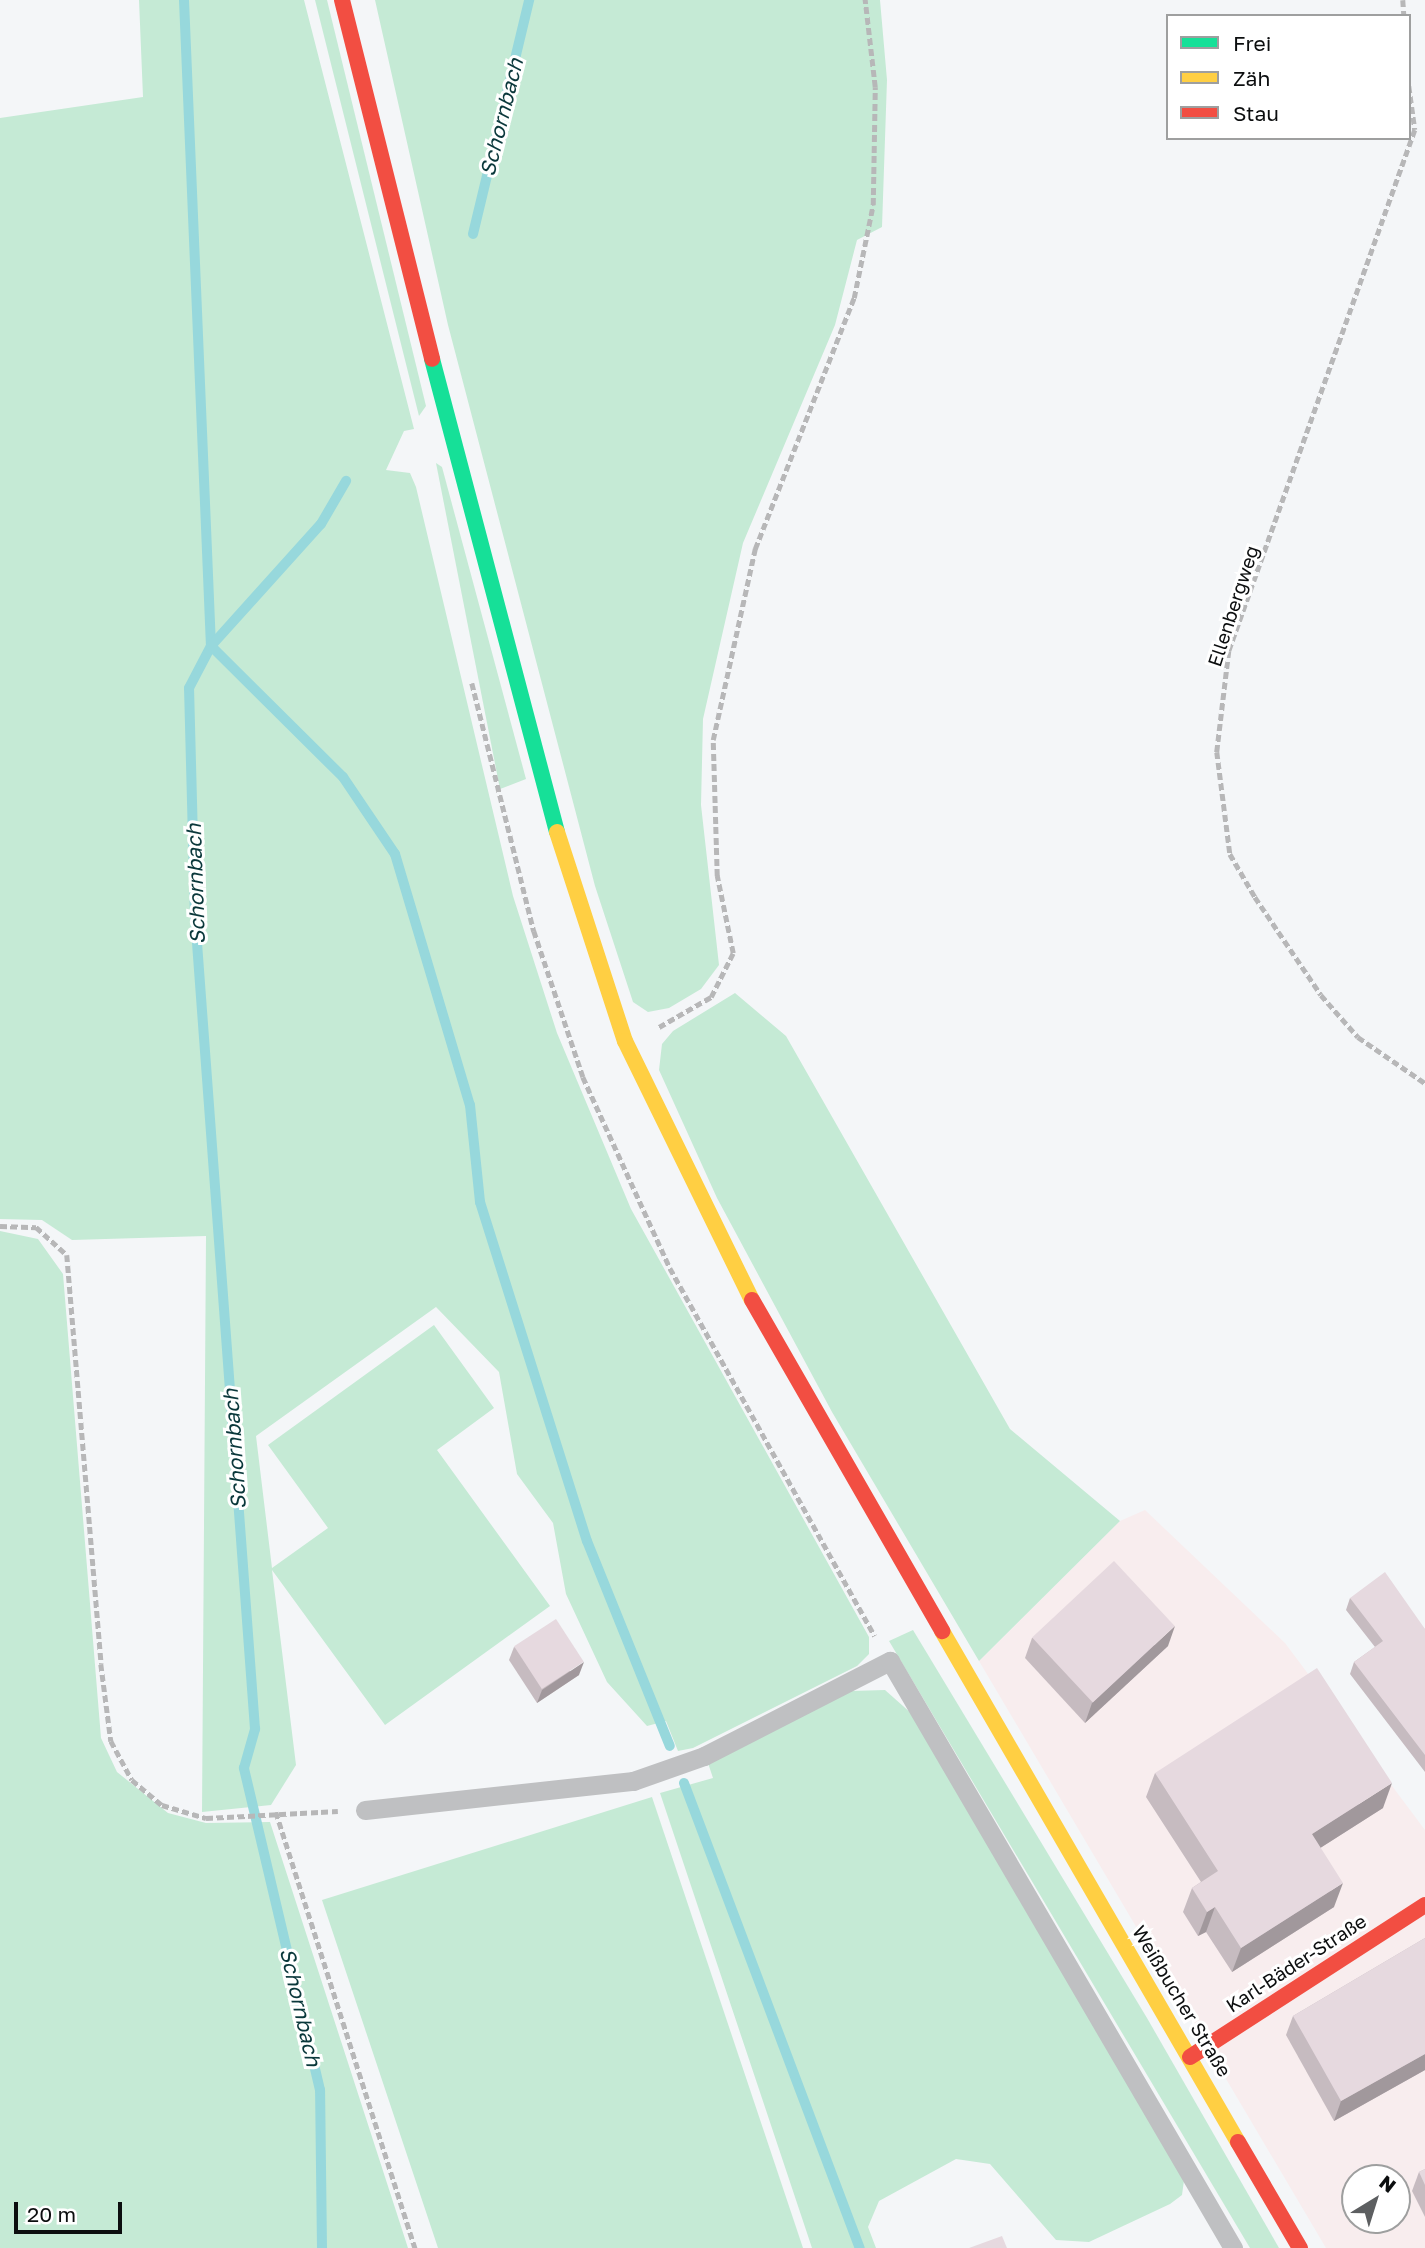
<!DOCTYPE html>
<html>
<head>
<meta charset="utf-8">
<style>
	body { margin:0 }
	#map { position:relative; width:1425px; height:2248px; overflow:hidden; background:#f4f6f8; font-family:"Golos Text",sans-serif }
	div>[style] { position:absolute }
	.commercial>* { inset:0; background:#f8edee }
	.green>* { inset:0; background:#c5ead5 }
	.stream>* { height:10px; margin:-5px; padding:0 5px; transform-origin:5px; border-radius:5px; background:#97d8dc }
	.path>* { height:4.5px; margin-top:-2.25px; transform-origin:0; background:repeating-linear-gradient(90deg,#b7b7b8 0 7px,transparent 0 10.5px) }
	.lane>* { height:19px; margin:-9.5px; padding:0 9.5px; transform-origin:9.5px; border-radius:9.5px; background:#bfc0c2 }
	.fast>* { height:16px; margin:-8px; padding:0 8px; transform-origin:8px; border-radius:8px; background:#16e098 }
	.slow>* { height:16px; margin:-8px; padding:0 8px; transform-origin:8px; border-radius:8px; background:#ffcf43 }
	.jam>* { height:16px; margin:-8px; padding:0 8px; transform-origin:8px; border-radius:8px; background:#f24e42 }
	.wall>* { inset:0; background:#c6bbc0 }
	.shaded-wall>* { inset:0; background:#a1989c }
	.building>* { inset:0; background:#e6d9df; transform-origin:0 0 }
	span { translate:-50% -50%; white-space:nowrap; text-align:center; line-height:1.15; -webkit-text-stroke:6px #fff; paint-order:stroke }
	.street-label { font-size:19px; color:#0c0e0f }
	.water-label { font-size:21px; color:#0a383b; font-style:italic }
	.legend { position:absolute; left:1166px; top:14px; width:245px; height:126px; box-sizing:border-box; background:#fff; border:2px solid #9e9f9f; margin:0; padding:9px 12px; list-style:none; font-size:21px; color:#0c0e0f }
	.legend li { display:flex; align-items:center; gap:14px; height:35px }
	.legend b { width:35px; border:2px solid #9e9f9f }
	.north { position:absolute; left:1341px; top:2164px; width:70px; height:70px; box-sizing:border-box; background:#fff; border:2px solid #9e9f9f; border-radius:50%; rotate:38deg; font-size:19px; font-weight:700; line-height:28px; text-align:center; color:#0c0e0f }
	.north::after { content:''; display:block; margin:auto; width:24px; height:32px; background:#5d5f61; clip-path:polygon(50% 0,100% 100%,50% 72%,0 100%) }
	.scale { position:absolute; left:14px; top:2202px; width:108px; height:32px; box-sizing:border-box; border:4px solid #0c0e0f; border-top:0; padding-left:9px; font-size:21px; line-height:24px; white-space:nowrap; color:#0c0e0f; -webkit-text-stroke:5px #fff; paint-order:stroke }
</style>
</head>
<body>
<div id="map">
	<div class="commercial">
		<div style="clip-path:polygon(evenodd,1145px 1510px,1285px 1643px,1425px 1830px,1425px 2248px,1326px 2248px,979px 1661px,1120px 1521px,1145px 1510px,1355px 2178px,1397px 2178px,1397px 2220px,1355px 2220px,1355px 2178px)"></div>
	</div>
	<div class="green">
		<div style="clip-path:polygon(139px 0,304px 0,414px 429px,404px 431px,386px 470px,410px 473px,416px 487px,513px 896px,557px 1033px,631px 1209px,869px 1637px,869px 1654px,857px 1666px,693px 1748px,678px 1751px,666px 1721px,647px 1726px,607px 1682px,566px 1594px,553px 1523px,517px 1474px,499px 1372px,436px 1307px,256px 1436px,272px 1568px,328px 1528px,268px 1445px,434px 1325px,494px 1408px,437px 1450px,550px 1606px,385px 1725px,272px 1570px,296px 1765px,271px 1805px,202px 1812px,206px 1236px,72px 1240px,42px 1220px,0 1219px,0 118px,143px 97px)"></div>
		<div style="clip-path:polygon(315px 0,327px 0,426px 406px,419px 416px)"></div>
		<div style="clip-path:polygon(375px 0,880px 0,887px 80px,882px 227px,857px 240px,835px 325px,743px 543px,703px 719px,701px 805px,719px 965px,701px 989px,669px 1008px,648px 1012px,633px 1002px,595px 886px,448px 325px)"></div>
		<div style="clip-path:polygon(436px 463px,442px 467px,526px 779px,500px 789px)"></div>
		<div style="clip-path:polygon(735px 993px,786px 1036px,1010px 1429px,1120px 1521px,979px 1661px,832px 1412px,717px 1198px,659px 1070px,662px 1044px,673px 1031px)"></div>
		<div style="clip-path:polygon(0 1231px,38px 1239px,63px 1274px,101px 1738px,117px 1772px,168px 1813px,206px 1823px,270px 1822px,408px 2248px,0 2248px)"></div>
		<div style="clip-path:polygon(913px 1630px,1147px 2018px,1279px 2248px,1250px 2248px,889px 1641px)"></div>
		<div style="clip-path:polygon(885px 1690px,912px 1714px,1185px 2173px,1182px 2195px,1170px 2204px,1089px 2242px,1056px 2240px,990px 2164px,956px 2159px,879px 2201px,868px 2227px,876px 2248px,812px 2248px,660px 1793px,713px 1778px,708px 1763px,851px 1691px)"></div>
		<div style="clip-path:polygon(652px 1797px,803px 2248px,438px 2248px,322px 1900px)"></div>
	</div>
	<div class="stream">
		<div style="left:184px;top:0;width:647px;rotate:87.61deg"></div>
		<div style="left:211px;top:646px;width:186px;rotate:44.8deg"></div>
		<div style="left:343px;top:777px;width:93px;rotate:56deg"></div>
		<div style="left:395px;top:854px;width:262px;rotate:73.4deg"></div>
		<div style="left:470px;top:1105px;width:98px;rotate:84.1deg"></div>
		<div style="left:480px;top:1202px;width:355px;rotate:72.5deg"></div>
		<div style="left:587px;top:1541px;width:221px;rotate:68deg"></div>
		<div style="left:473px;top:234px;width:241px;rotate:-76.5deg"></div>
		<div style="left:684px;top:1783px;width:497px;rotate:69.3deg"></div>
		<div style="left:322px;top:2248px;width:158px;rotate:-90.7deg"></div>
		<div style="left:320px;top:2090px;width:331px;rotate:-103.3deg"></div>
		<div style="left:244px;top:1768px;width:41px;rotate:-74.2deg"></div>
		<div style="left:255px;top:1729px;width:815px;rotate:-94.22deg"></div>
		<div style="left:195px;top:916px;width:228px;rotate:-91.5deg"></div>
		<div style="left:189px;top:688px;width:47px;rotate:-62.4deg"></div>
		<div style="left:211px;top:646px;width:164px;rotate:-48deg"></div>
		<div style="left:321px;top:524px;width:50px;rotate:-59.8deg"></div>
	</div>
	<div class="path">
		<div style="left:1403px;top:0;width:16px;rotate:86deg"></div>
		<div style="left:1409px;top:86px;width:44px;rotate:82.2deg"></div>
		<div style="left:1415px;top:130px;width:553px;rotate:109.65deg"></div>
		<div style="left:1229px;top:651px;width:102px;rotate:96.8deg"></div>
		<div style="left:1217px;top:752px;width:103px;rotate:82.7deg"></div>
		<div style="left:1230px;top:854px;width:50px;rotate:59.8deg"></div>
		<div style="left:1255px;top:897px;width:118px;rotate:56deg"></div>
		<div style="left:1321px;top:995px;width:56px;rotate:48.6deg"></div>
		<div style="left:1358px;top:1037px;width:81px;rotate:34.5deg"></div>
		<div style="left:472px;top:683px;width:256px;rotate:76deg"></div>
		<div style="left:534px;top:931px;width:154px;rotate:71.4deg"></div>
		<div style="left:583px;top:1077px;width:210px;rotate:65.5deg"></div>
		<div style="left:670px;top:1268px;width:421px;rotate:60.9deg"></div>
		<div style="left:659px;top:1027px;width:60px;rotate:-30deg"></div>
		<div style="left:711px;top:997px;width:49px;rotate:-63.4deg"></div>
		<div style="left:733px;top:953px;width:79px;rotate:-101.7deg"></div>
		<div style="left:717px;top:876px;width:136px;rotate:-91.7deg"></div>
		<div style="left:713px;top:740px;width:196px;rotate:-77.6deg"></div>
		<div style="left:755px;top:549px;width:270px;rotate:-68.5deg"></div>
		<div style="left:854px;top:298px;width:95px;rotate:-78.5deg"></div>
		<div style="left:873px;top:205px;width:118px;rotate:-89deg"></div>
		<div style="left:875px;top:87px;width:88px;rotate:-96.6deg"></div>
		<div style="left:0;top:1226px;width:36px;rotate:2deg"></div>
		<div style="left:36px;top:1227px;width:42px;rotate:42.1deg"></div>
		<div style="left:67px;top:1255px;width:410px;rotate:85.2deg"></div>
		<div style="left:101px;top:1664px;width:78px;rotate:82.6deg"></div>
		<div style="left:111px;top:1741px;width:44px;rotate:61.7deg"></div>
		<div style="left:132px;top:1780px;width:39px;rotate:40deg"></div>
		<div style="left:162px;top:1805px;width:46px;rotate:16.5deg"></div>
		<div style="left:206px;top:1818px;width:132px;rotate:-3deg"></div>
		<div style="left:276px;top:1812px;width:458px;rotate:72.3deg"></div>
	</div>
	<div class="lane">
		<div style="left:365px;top:1810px;width:270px;rotate:-6.2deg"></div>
		<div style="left:633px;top:1781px;width:75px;rotate:-19.4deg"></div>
		<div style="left:704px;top:1756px;width:209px;rotate:-27.1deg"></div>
		<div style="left:890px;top:1661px;width:680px;rotate:59.7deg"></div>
	</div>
	<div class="fast">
		<div style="left:432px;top:359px;width:489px;rotate:75.2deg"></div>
	</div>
	<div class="slow">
		<div style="left:557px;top:832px;width:220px;rotate:72deg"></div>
		<div style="left:625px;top:1041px;width:288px;rotate:63.9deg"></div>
		<div style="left:942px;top:1631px;width:591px;rotate:59.92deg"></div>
	</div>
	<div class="jam">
		<div style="left:342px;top:0;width:370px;rotate:75.9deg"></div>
		<div style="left:752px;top:1300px;width:382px;rotate:60.1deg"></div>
		<div style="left:1190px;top:2057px;width:280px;rotate:-32.9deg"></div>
		<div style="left:1238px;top:2142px;width:123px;rotate:59.7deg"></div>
	</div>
	<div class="wall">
		<div style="clip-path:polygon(1350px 1598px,1425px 1629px,1425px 1772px,1350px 1674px,1354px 1662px,1375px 1647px,1346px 1610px)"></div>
		<div style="clip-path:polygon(1032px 1638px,1168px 1646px,1085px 1723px,1025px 1658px)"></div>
		<div style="clip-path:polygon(514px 1647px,579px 1675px,537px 1703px,509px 1660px)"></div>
		<div style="clip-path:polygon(1155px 1773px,1383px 1808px,1320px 1848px,1334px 1907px,1232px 1972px,1206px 1932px,1198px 1936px,1183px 1912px,1192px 1888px,1201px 1882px,1146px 1797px)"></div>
		<div style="clip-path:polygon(1425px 1938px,1425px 2070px,1334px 2121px,1286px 2035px,1293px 2016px)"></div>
		<div style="clip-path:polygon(1425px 2169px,1425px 2217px,1412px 2191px,1419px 2172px)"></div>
	</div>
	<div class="shaded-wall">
		<div style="clip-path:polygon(1175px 1626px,1168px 1646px,1085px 1723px,1092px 1703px)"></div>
		<div style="clip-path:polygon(584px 1662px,579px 1675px,537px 1703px,542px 1690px)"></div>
		<div style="clip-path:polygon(1392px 1783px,1383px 1808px,1303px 1859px,1312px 1834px)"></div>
		<div style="clip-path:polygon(1343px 1883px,1334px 1907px,1232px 1972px,1241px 1948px)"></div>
		<div style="clip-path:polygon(1215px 1907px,1206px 1932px,1198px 1936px,1207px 1912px)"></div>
		<div style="clip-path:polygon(1425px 2054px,1425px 2070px,1334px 2121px,1341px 2101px)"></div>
	</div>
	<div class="building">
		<div style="left:1114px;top:1561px;width:89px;height:112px;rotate:47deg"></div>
		<div style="clip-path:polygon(1385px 1572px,1425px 1629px,1425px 1755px,1354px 1662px,1383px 1641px,1350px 1598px)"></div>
		<div style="left:556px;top:1619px;width:51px;height:50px;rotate:57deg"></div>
		<div style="clip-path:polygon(1317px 1668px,1392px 1783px,1312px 1834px,1343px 1883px,1241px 1948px,1215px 1907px,1207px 1912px,1192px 1888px,1218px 1871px,1155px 1773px)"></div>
		<div style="clip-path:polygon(1425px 1938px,1425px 2054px,1341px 2101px,1293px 2016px)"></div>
		<div style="clip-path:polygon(1425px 2169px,1425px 2185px,1419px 2172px)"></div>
		<div style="clip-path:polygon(1002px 2236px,1007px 2248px,969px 2248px)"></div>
	</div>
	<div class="street-label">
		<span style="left:1233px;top:606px;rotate:-72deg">Ellenbergweg</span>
		<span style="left:1296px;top:1963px;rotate:-33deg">Karl-Bäder-Straße</span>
		<span style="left:1182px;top:2001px;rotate:59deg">Weißbucher Straße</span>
	</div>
	<div class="water-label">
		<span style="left:501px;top:117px;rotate:-76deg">Schornbach</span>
		<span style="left:195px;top:884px;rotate:-92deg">Schornbach</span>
		<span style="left:234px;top:1449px;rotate:-94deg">Schornbach</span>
		<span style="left:301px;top:2007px;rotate:77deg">Schornbach</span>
	</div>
	<ul class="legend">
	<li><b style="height:9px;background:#16e098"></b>Frei</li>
	<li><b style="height:9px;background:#ffcf43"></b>Zäh</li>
	<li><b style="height:9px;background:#f24e42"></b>Stau</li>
	</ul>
	<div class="north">N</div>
	<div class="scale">20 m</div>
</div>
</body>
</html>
